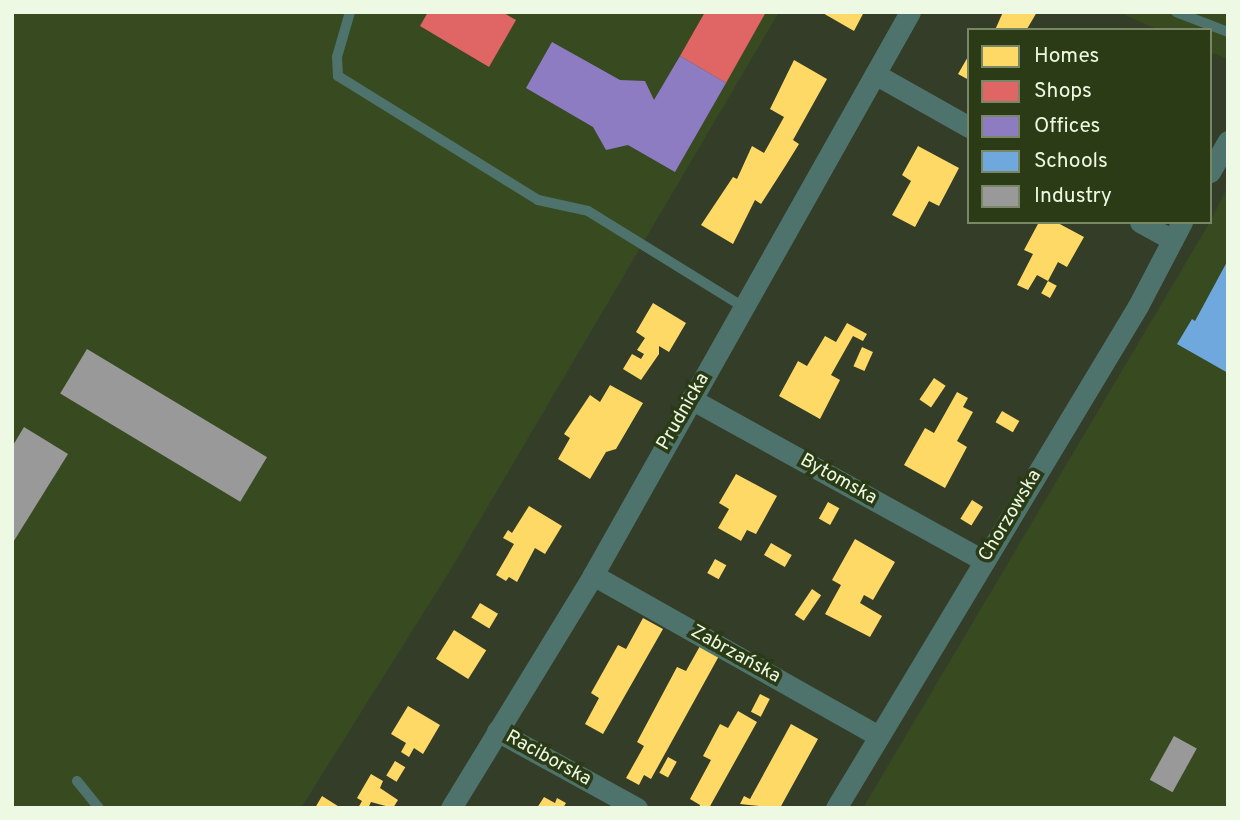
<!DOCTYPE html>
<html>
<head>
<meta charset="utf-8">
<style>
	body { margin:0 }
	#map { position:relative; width:1240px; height:820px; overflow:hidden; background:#343d28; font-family:Overpass,sans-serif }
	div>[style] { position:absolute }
	.built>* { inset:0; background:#384b20 }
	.homes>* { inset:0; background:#ffd966; transform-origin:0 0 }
	.shops>* { inset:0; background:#e06666 }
	.offices>* { inset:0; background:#8e7cc3 }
	.schools>* { inset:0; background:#6fa8dc }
	.industry>* { inset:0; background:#999; transform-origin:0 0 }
	.lane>* { height:10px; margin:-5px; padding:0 5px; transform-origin:5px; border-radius:5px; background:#4e736c }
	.street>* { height:21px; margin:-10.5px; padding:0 10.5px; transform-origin:10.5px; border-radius:10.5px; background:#4e736c }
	span { translate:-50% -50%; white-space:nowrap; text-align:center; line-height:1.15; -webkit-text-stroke:7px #2b3b15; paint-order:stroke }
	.street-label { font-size:19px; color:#edf9e2 }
	.frame { position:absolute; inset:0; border:14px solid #edf9e2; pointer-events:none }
	.legend { position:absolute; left:967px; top:28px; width:245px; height:196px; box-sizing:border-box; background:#2b3b15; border:2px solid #798767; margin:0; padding:9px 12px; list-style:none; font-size:21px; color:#edf9e2 }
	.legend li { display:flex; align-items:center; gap:14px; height:35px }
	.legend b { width:35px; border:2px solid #798767 }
</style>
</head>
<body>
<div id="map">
	<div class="built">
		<div style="clip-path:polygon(12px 12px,779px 12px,451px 569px,301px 808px,12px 808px)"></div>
		<div style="clip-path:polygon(1118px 12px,1228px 12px,1228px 59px,1210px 52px,1210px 30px,1159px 30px)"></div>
		<div style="clip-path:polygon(1228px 186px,1228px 808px,863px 808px,1210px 222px)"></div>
	</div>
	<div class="homes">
		<div style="clip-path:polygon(821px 12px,864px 12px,854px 31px)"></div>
		<div style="clip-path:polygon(1003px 12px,1037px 12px,1027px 29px,995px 30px)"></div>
		<div style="clip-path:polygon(969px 55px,969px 80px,958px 74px)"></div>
		<div style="clip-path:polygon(794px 60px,827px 79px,793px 140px,799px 144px,786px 165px,761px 204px,755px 200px,733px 244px,701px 225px,733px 177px,737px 179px,752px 146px,764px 153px,784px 117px,770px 109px)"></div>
		<div style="clip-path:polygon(918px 146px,959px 168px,939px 206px,929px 201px,915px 227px,892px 215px,911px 181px,902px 175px)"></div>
		<div style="clip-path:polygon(1039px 222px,1056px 222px,1084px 237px,1067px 267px,1058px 262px,1048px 281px,1037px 275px,1028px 290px,1017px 285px,1033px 254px,1024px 250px)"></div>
		<div style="left:1048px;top:281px;width:10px;height:14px;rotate:29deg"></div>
		<div style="clip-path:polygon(653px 303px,686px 323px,669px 352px,659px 346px,659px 354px,641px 380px,623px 369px,632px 354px,641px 359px,644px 354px,637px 350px,645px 338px,636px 332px)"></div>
		<div style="clip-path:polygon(847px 323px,867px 334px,863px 341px,853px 336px,831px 375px,840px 380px,820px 419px,779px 396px,798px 361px,807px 366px,825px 336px,836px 342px)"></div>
		<div style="left:862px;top:347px;width:12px;height:21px;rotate:24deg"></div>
		<div style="left:934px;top:378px;width:14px;height:26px;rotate:34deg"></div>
		<div style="clip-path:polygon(610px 385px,643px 403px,616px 449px,606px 452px,590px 479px,558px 459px,570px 438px,564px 434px,590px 395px,600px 402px)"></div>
		<div style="clip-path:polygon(957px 392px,968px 398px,963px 407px,973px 412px,957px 441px,967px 447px,945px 488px,904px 465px,925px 428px,934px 433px)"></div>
		<div style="left:1002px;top:411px;width:20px;height:13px;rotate:30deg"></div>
		<div style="clip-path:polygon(736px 474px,777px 496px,756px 534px,747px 530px,741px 541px,718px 528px,729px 509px,719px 503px)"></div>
		<div style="left:972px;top:500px;width:13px;height:22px;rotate:32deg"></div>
		<div style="left:828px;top:502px;width:13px;height:19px;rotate:29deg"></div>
		<div style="clip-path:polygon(529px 506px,562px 526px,545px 554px,535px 548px,517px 582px,509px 577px,506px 581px,496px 575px,514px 544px,503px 538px,508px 530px,512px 533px)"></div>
		<div style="clip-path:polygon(855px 539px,895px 562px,873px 600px,864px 595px,860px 603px,882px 616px,870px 637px,825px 614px,841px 585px,832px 580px)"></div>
		<div style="left:771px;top:543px;width:24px;height:14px;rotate:30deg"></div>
		<div style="left:715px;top:559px;width:13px;height:16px;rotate:29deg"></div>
		<div style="left:812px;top:589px;width:11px;height:31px;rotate:34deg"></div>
		<div style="left:480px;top:603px;width:21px;height:17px;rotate:31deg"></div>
		<div style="clip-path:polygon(643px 618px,663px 629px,603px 734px,585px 724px,599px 698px,591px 693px,618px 645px,626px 649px)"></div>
		<div style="left:454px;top:630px;width:38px;height:34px;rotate:32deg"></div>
		<div style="clip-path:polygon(700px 646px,719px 656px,651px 779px,644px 775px,639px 785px,626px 778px,644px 746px,637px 742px,677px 667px,686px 671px)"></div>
		<div style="left:760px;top:694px;width:11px;height:20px;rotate:27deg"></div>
		<div style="clip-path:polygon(408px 706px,440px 725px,423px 754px,414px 748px,409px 757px,401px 752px,406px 743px,391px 734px)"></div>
		<div style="clip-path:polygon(738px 711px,757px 722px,709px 808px,699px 808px,700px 805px,690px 799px,711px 760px,703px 756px,720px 724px,728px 728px)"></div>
		<div style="clip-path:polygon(791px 724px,818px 739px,780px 808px,740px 804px,744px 796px,750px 799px)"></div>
		<div style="left:668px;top:757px;width:10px;height:18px;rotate:29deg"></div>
		<div style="left:395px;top:761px;width:12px;height:17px;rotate:31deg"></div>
		<div style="clip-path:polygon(371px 774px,383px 781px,380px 788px,398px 800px,393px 808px,371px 802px,368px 808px,358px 808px,362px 801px,357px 798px)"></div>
		<div style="clip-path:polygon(322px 796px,341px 808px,315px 808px)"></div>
		<div style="clip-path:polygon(544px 797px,555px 803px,557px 798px,566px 803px,563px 808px,537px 808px)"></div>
	</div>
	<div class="shops">
		<div style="clip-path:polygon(428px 12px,502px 12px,516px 20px,489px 67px,420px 26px)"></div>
		<div style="clip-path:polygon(705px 12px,766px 12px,726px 83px,680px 56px)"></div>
	</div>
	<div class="offices">
		<div style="clip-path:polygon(552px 42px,620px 80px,645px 81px,654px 100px,680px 56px,726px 83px,675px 172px,628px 145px,606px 150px,593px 127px,526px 88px)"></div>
	</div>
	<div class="schools">
		<div style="clip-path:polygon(1228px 260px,1228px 373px,1177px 344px,1192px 319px,1195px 321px)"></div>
	</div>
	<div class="industry">
		<div style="left:87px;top:349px;width:210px;height:52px;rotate:31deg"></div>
		<div style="clip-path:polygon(24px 427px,68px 454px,12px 544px,12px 447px)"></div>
		<div style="left:1174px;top:736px;width:26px;height:50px;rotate:29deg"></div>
	</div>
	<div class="lane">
		<div style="left:350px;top:12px;width:47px;rotate:106.1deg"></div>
		<div style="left:337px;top:57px;width:19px;rotate:87deg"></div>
		<div style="left:338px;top:76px;width:235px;rotate:31.8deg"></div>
		<div style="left:538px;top:200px;width:51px;rotate:12.4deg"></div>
		<div style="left:588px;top:211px;width:185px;rotate:31.7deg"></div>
		<div style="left:1176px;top:12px;width:56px;rotate:21deg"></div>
		<div style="left:77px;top:781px;width:35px;rotate:51deg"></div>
	</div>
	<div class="street">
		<div style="left:875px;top:74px;width:108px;rotate:29.4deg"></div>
		<div style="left:1210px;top:172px;width:36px;rotate:-60deg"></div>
		<div style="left:1140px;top:222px;width:37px;rotate:29deg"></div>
		<div style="left:691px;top:399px;width:335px;rotate:28.9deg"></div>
		<div style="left:593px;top:575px;width:326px;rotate:29.4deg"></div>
		<div style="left:497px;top:731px;width:160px;rotate:28.8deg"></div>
		<div style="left:451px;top:808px;width:273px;rotate:-58.6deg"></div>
		<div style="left:593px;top:575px;width:646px;rotate:-60.62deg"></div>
		<div style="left:836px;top:808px;width:586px;rotate:-58.97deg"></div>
		<div style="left:1138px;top:306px;width:95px;rotate:-62.4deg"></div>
	</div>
	<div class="street-label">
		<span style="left:684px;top:412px;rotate:-60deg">Prudnicka</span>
		<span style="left:838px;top:480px;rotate:29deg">Bytomska</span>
		<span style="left:1011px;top:516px;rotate:-59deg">Chorzowska</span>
		<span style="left:735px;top:655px;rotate:29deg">Zabrzańska</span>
		<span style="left:548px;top:759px;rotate:29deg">Raciborska</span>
	</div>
	<div class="frame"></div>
	<ul class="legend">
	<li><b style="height:19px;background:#ffd966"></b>Homes</li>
	<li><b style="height:19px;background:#e06666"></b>Shops</li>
	<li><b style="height:19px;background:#8e7cc3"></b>Offices</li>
	<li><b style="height:19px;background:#6fa8dc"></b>Schools</li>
	<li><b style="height:19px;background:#999"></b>Industry</li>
	</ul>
</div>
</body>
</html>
